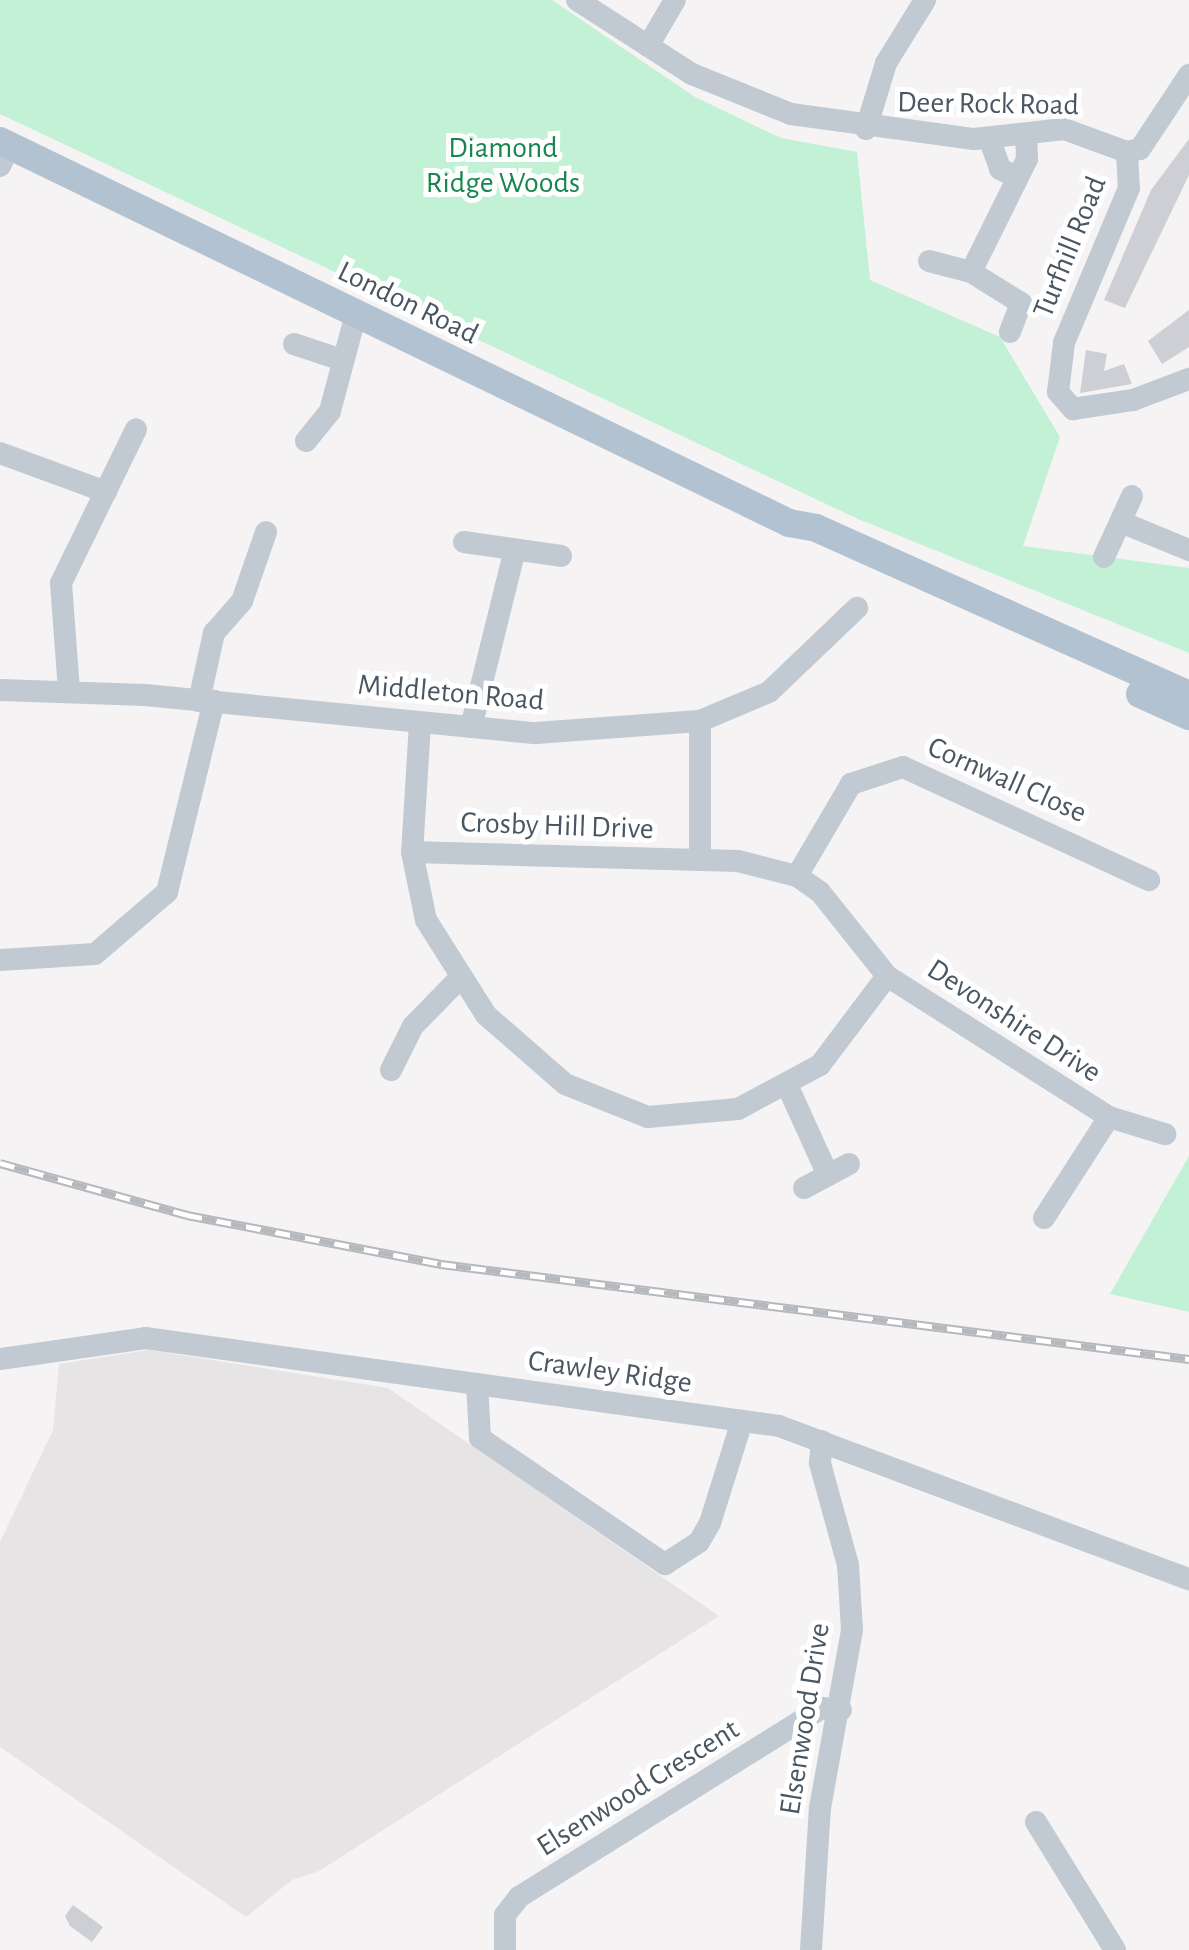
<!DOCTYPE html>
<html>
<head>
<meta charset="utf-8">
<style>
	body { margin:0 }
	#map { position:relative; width:1189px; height:1950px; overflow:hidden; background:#f5f3f3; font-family:"Alegreya Sans",sans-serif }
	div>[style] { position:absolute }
	.education>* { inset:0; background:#e6e4e5 }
	.green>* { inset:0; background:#c3f1d5 }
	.building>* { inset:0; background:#cdcfd5 }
	.minor>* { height:22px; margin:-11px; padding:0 11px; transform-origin:11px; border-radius:11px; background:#c1cad2 }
	.major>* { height:28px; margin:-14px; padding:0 14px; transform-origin:14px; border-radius:14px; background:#b3c2d1 }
	.rail>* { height:9px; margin-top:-4.5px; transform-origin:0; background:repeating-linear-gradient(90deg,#fff 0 15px,#b5b8bd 0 30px); box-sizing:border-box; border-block:2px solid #b5b8bd }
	span { translate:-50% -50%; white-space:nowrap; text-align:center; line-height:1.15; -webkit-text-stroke:10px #fff; paint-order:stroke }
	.street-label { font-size:30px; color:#4a5661 }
	.park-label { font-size:30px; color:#17864f }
</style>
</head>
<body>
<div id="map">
	<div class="education">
		<div style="clip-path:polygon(149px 1350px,388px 1388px,719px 1616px,319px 1871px,292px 1880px,246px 1917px,0 1747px,0 1542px,53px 1430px,59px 1364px)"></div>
	</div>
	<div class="green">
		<div style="clip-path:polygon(0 0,552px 0,695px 97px,781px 138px,857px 152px,870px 280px,1000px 337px,1060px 437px,1023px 546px,1189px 568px,1189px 653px,858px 519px,0 114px)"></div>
		<div style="clip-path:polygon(1189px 1156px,1189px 1312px,1110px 1294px)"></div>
	</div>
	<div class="building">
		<div style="clip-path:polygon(1189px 139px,1189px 175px,1125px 308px,1104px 300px,1151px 190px)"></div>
		<div style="clip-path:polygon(1189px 310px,1189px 347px,1162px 364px,1148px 341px)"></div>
		<div style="clip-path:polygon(1086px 350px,1107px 354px,1104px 371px,1124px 364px,1132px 384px,1080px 393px)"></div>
		<div style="clip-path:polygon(73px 1905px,103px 1927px,92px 1942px,70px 1926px,65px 1916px)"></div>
	</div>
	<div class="minor">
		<div style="left:577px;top:0;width:137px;rotate:32.8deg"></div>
		<div style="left:692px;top:74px;width:107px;rotate:22deg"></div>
		<div style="left:791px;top:114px;width:185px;rotate:7.8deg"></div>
		<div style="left:974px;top:139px;width:91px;rotate:-6.3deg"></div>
		<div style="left:1064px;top:129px;width:67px;rotate:20.1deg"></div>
		<div style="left:648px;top:46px;width:53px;rotate:-59.6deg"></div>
		<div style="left:866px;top:129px;width:69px;rotate:-73.1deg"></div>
		<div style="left:886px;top:63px;width:74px;rotate:-58.2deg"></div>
		<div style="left:989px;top:138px;width:33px;rotate:70deg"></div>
		<div style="left:1000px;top:169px;width:14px;rotate:25deg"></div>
		<div style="left:1127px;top:152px;width:36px;rotate:87deg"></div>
		<div style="left:1129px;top:188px;width:168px;rotate:112.8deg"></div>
		<div style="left:1064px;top:343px;width:49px;rotate:97deg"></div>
		<div style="left:1058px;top:392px;width:23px;rotate:49deg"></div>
		<div style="left:1073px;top:409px;width:61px;rotate:-8.5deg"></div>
		<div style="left:1133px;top:400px;width:60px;rotate:-20.6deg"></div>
		<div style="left:1127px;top:152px;width:13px;rotate:-13deg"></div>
		<div style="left:1140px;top:149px;width:89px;rotate:-56.5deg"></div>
		<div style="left:0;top:166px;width:23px;rotate:-65deg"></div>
		<div style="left:929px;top:261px;width:43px;rotate:14.7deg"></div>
		<div style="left:971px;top:272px;width:59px;rotate:31.8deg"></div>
		<div style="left:1021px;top:303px;width:31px;rotate:111deg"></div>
		<div style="left:971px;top:272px;width:126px;rotate:-63.6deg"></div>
		<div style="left:1027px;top:159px;width:23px;rotate:-92deg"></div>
		<div style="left:294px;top:344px;width:51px;rotate:18.4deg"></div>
		<div style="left:306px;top:441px;width:38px;rotate:-51deg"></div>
		<div style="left:330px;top:411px;width:100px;rotate:-75deg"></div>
		<div style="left:0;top:453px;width:113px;rotate:20.2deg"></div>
		<div style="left:1121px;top:522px;width:74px;rotate:22.4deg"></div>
		<div style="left:464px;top:542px;width:98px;rotate:8.2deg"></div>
		<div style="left:1104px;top:557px;width:67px;rotate:-65.3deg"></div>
		<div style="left:0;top:690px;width:145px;rotate:2deg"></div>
		<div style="left:145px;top:695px;width:393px;rotate:5.6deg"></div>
		<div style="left:536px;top:733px;width:164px;rotate:-4.2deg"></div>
		<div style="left:700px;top:721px;width:75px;rotate:-22.8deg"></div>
		<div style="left:769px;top:692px;width:122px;rotate:-43.7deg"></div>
		<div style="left:69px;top:690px;width:107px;rotate:-94.3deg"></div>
		<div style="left:61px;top:583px;width:171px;rotate:-64deg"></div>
		<div style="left:199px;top:701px;width:70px;rotate:-77.6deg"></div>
		<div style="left:214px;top:633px;width:43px;rotate:-48.8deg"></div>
		<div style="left:242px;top:601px;width:73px;rotate:-70.8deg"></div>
		<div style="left:700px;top:721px;width:139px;rotate:90deg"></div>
		<div style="left:420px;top:723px;width:129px;rotate:93.5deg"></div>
		<div style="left:412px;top:852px;width:69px;rotate:78.4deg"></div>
		<div style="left:426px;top:920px;width:112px;rotate:57.7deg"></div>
		<div style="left:486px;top:1015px;width:105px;rotate:41.1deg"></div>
		<div style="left:565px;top:1084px;width:89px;rotate:21.7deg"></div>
		<div style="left:648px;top:1117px;width:90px;rotate:-5.1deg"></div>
		<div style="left:738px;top:1109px;width:93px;rotate:-28.2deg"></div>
		<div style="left:820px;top:1065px;width:111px;rotate:-53deg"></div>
		<div style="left:471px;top:727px;width:183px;rotate:-76.1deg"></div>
		<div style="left:412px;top:852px;width:326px;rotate:1.6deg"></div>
		<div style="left:738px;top:861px;width:61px;rotate:14.3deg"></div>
		<div style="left:797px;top:876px;width:28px;rotate:35deg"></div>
		<div style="left:820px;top:892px;width:107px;rotate:51.4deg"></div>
		<div style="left:887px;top:976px;width:263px;rotate:32.4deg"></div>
		<div style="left:1109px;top:1117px;width:59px;rotate:16.9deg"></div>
		<div style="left:797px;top:876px;width:107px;rotate:-59.6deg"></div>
		<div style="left:851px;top:784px;width:55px;rotate:-18.1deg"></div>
		<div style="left:903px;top:767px;width:271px;rotate:24.7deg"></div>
		<div style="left:0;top:960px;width:95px;rotate:-3.6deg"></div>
		<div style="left:95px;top:954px;width:95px;rotate:-40.7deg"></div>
		<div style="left:167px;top:892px;width:197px;rotate:-76.2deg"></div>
		<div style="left:391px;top:1070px;width:49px;rotate:-63.4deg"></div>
		<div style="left:413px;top:1026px;width:63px;rotate:-45.6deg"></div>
		<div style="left:788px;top:1087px;width:97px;rotate:65.6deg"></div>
		<div style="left:804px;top:1188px;width:51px;rotate:-28.1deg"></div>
		<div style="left:1044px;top:1218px;width:120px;rotate:-57.2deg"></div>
		<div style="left:0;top:1359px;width:147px;rotate:-8.2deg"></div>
		<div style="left:145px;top:1338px;width:640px;rotate:7.9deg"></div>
		<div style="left:779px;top:1426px;width:438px;rotate:20.5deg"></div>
		<div style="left:477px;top:1384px;width:54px;rotate:86.8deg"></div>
		<div style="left:480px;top:1438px;width:224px;rotate:34.3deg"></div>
		<div style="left:665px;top:1564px;width:40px;rotate:-32.9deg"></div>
		<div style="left:699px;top:1542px;width:22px;rotate:-60deg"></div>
		<div style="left:710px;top:1523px;width:107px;rotate:-72.6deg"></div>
		<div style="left:1036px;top:1822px;width:150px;rotate:58.3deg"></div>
		<div style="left:505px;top:1950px;width:35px;rotate:-90deg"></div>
		<div style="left:505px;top:1915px;width:23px;rotate:-52deg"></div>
		<div style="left:519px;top:1897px;width:357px;rotate:-32deg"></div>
		<div style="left:822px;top:1708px;width:19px;rotate:6deg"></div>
		<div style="left:811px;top:1950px;width:142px;rotate:-86.4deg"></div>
		<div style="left:820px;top:1808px;width:181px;rotate:-79.8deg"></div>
		<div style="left:852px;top:1630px;width:65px;rotate:-93.5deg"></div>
		<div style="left:848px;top:1565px;width:106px;rotate:-105.4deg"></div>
		<div style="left:820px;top:1463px;width:22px;rotate:-85deg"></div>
	</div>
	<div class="major">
		<div style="left:0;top:141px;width:877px;rotate:25.83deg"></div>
		<div style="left:789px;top:523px;width:27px;rotate:10deg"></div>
		<div style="left:816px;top:528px;width:409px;rotate:24.1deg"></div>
		<div style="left:1140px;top:694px;width:54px;rotate:24.2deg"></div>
	</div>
	<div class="rail">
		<div style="left:0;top:1163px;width:194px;rotate:15.5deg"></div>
		<div style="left:187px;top:1215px;width:259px;rotate:10.9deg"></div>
		<div style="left:441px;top:1264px;width:754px;rotate:7.24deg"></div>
	</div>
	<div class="street-label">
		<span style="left:988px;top:104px;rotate:1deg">Deer Rock Road</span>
		<span style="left:1070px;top:247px;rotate:-68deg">Turfhill Road</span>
		<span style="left:408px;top:303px;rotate:26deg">London Road</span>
		<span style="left:451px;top:693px;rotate:5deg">Middleton Road</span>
		<span style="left:1007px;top:780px;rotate:24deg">Cornwall Close</span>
		<span style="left:557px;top:826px;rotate:2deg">Crosby Hill Drive</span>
		<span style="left:1014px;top:1021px;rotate:33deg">Devonshire Drive</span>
		<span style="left:610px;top:1372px;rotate:8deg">Crawley Ridge</span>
		<span style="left:805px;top:1719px;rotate:-81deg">Elsenwood Drive</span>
		<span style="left:638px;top:1788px;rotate:-32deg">Elsenwood Crescent</span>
	</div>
	<div class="park-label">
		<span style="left:503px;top:165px">Diamond<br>Ridge Woods</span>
	</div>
</div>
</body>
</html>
